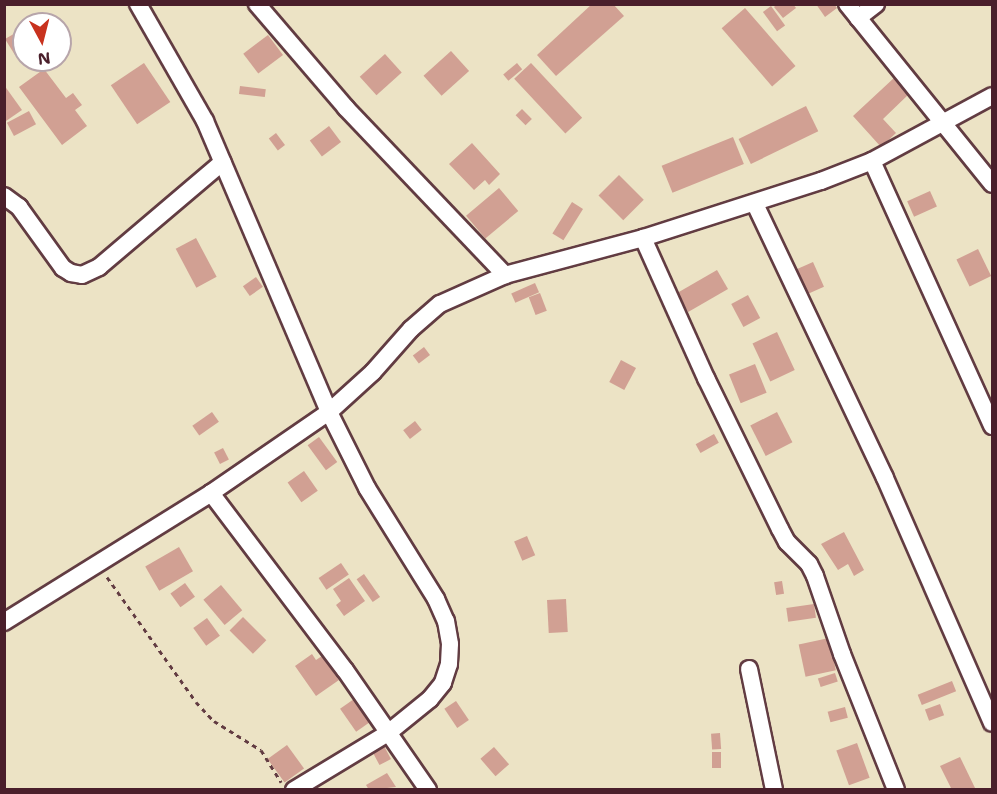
<!DOCTYPE html>
<html>
<head>
<meta charset="utf-8">
<style>
	body { margin:0 }
	#map { position:relative; width:997px; height:794px; overflow:hidden; background:#ece3c5; font-family:"Shantell Sans",sans-serif }
	div>[style] { position:absolute }
	.building>* { inset:0; background:#d1a093; transform-origin:0 0 }
	.path>* { height:3px; margin-top:-1.5px; transform-origin:0; background:repeating-linear-gradient(90deg,#623c42 0 4.5px,transparent 0 9px) }
	.roads { filter:drop-shadow(2px 0 #623c42) drop-shadow(-2px 0 #623c42) drop-shadow(0 2px #623c42) drop-shadow(0 -2px #623c42) }
	.minor>* { height:16px; margin:-8px; padding:0 8px; transform-origin:8px; border-radius:8px; background:#fff }
	span { translate:-50% -50%; white-space:nowrap; text-align:center; line-height:1.15; -webkit-text-stroke:4.5px #fff; paint-order:stroke }
	.frame { position:absolute; inset:0; border:6px solid #4a1f2b; pointer-events:none }
	.north { position:absolute; left:12px; top:12px; width:60px; height:60px; box-sizing:border-box; background:#fff; border:2px solid #b7a5aa; border-radius:50%; rotate:173deg; font-size:16px; font-weight:700; line-height:24px; text-align:center; color:#4a1f2b }
	.north::after { content:''; display:block; margin:auto; width:21px; height:27px; background:#c8321e; clip-path:polygon(50% 0,100% 100%,50% 72%,0 100%) }
</style>
</head>
<body>
<div id="map">
	<div class="building">
		<div style="clip-path:polygon(592px 4px,613px 4px,624px 16px,556px 76px,537px 55px)"></div>
		<div style="clip-path:polygon(777px 4px,793px 4px,796px 8px,783px 18px,774px 7px)"></div>
		<div style="clip-path:polygon(816px 4px,834px 4px,837px 8px,825px 17px)"></div>
		<div style="left:771px;top:6px;width:24px;height:10px;rotate:54deg"></div>
		<div style="left:745px;top:8px;width:77px;height:31px;rotate:49deg"></div>
		<div style="clip-path:polygon(24px 28px,24px 49px,15px 55px,5px 39px)"></div>
		<div style="left:268px;top:35px;width:25px;height:31px;rotate:53deg"></div>
		<div style="left:451px;top:51px;width:27px;height:37px;rotate:48deg"></div>
		<div style="left:385px;top:54px;width:25px;height:34px;rotate:48deg"></div>
		<div style="left:144px;top:63px;width:47px;height:40px;rotate:56deg"></div>
		<div style="left:517px;top:63px;width:8px;height:18px;rotate:50deg"></div>
		<div style="left:531px;top:63px;width:75px;height:23px;rotate:47deg"></div>
		<div style="clip-path:polygon(44px 69px,66px 98px,73px 93px,82px 105px,75px 110px,87px 126px,62px 145px,19px 87px)"></div>
		<div style="clip-path:polygon(895px 77px,910px 93px,883px 119px,896px 133px,881px 147px,853px 116px)"></div>
		<div style="clip-path:polygon(4px 85px,22px 110px,6px 121px,4px 119px)"></div>
		<div style="left:240px;top:86px;width:26px;height:8px;rotate:7deg"></div>
		<div style="left:806px;top:106px;width:28px;height:75px;rotate:64deg"></div>
		<div style="left:522px;top:109px;width:14px;height:9px;rotate:45deg"></div>
		<div style="left:29px;top:111px;width:15px;height:25px;rotate:62deg"></div>
		<div style="left:329px;top:126px;width:20px;height:24px;rotate:53deg"></div>
		<div style="left:276px;top:133px;width:15px;height:9px;rotate:53deg"></div>
		<div style="left:733px;top:137px;width:29px;height:77px;rotate:68deg"></div>
		<div style="clip-path:polygon(472px 143px,500px 174px,489px 185px,485px 180px,474px 190px,449px 164px)"></div>
		<div style="left:619px;top:175px;width:35px;height:29px;rotate:45deg"></div>
		<div style="left:499px;top:188px;width:30px;height:43px;rotate:50deg"></div>
		<div style="left:930px;top:191px;width:17px;height:25px;rotate:66deg"></div>
		<div style="left:572px;top:202px;width:13px;height:37px;rotate:32deg"></div>
		<div style="left:196px;top:238px;width:44px;height:23px;rotate:62deg"></div>
		<div style="left:978px;top:249px;width:30px;height:24px;rotate:64deg"></div>
		<div style="left:813px;top:262px;width:27px;height:21px;rotate:66deg"></div>
		<div style="left:717px;top:270px;width:22px;height:46px;rotate:60deg"></div>
		<div style="left:256px;top:277px;width:12px;height:16px;rotate:55deg"></div>
		<div style="left:535px;top:283px;width:10px;height:26px;rotate:66deg"></div>
		<div style="left:540px;top:293px;width:19px;height:12px;rotate:69deg"></div>
		<div style="left:748px;top:295px;width:26px;height:19px;rotate:62deg"></div>
		<div style="left:777px;top:332px;width:42px;height:27px;rotate:65deg"></div>
		<div style="left:424px;top:347px;width:10px;height:14px;rotate:53deg"></div>
		<div style="left:621px;top:360px;width:17px;height:25px;rotate:28deg"></div>
		<div style="left:755px;top:364px;width:31px;height:28px;rotate:68deg"></div>
		<div style="left:212px;top:412px;width:12px;height:24px;rotate:55deg"></div>
		<div style="left:777px;top:412px;width:34px;height:30px;rotate:63deg"></div>
		<div style="left:415px;top:421px;width:11px;height:15px;rotate:52deg"></div>
		<div style="left:714px;top:434px;width:10px;height:21px;rotate:61deg"></div>
		<div style="left:319px;top:437px;width:31px;height:14px;rotate:54deg"></div>
		<div style="left:223px;top:448px;width:13px;height:10px;rotate:63deg"></div>
		<div style="left:304px;top:471px;width:24px;height:20px;rotate:55deg"></div>
		<div style="clip-path:polygon(844px 532px,864px 570px,854px 576px,848px 564px,838px 570px,821px 544px)"></div>
		<div style="left:527px;top:536px;width:21px;height:14px;rotate:67deg"></div>
		<div style="left:179px;top:547px;width:28px;height:39px;rotate:60deg"></div>
		<div style="left:341px;top:563px;width:14px;height:27px;rotate:56deg"></div>
		<div style="left:364px;top:574px;width:28px;height:9px;rotate:55deg"></div>
		<div style="clip-path:polygon(349px 578px,365px 601px,344px 616px,336px 605px,341px 601px,333px 589px)"></div>
		<div style="left:782px;top:581px;width:13px;height:8px;rotate:81deg"></div>
		<div style="left:185px;top:583px;width:17px;height:18px;rotate:54deg"></div>
		<div style="left:221px;top:585px;width:33px;height:23px;rotate:50deg"></div>
		<div style="left:566px;top:599px;width:33px;height:19px;rotate:87deg"></div>
		<div style="left:814px;top:604px;width:14px;height:28px;rotate:82deg"></div>
		<div style="left:243px;top:617px;width:33px;height:19px;rotate:45deg"></div>
		<div style="left:207px;top:618px;width:22px;height:17px;rotate:54deg"></div>
		<div style="left:829px;top:638px;width:33px;height:31px;rotate:78deg"></div>
		<div style="clip-path:polygon(312px 654px,316px 660px,322px 656px,339px 680px,316px 696px,295px 666px)"></div>
		<div style="left:835px;top:673px;width:9px;height:18px;rotate:72deg"></div>
		<div style="left:952px;top:681px;width:11px;height:37px;rotate:68deg"></div>
		<div style="left:354px;top:699px;width:28px;height:17px;rotate:55deg"></div>
		<div style="left:456px;top:701px;width:23px;height:14px;rotate:56deg"></div>
		<div style="left:940px;top:704px;width:12px;height:16px;rotate:70deg"></div>
		<div style="left:845px;top:707px;width:11px;height:18px;rotate:75deg"></div>
		<div style="left:720px;top:733px;width:16px;height:9px;rotate:86deg"></div>
		<div style="left:857px;top:743px;width:37px;height:22px;rotate:70deg"></div>
		<div style="left:383px;top:744px;width:17px;height:13px;rotate:62deg"></div>
		<div style="left:287px;top:745px;width:29px;height:24px;rotate:54deg"></div>
		<div style="left:494px;top:747px;width:23px;height:18px;rotate:49deg"></div>
		<div style="left:712px;top:752px;width:9px;height:16px"></div>
		<div style="clip-path:polygon(960px 757px,976px 790px,952px 790px,940px 766px)"></div>
		<div style="clip-path:polygon(387px 773px,396px 787px,369px 790px,366px 785px)"></div>
	</div>
	<div class="path">
		<div style="left:107px;top:577px;width:153px;rotate:54.5deg"></div>
		<div style="left:196px;top:702px;width:26px;rotate:47deg"></div>
		<div style="left:214px;top:721px;width:55px;rotate:31.7deg"></div>
		<div style="left:261px;top:750px;width:38px;rotate:58deg"></div>
	</div>
	<div class="roads">
		<div class="minor">
			<div style="left:138px;top:4px;width:135px;rotate:60.2deg"></div>
			<div style="left:205px;top:121px;width:316px;rotate:66.9deg"></div>
			<div style="left:329px;top:412px;width:85px;rotate:63.4deg"></div>
			<div style="left:367px;top:488px;width:131px;rotate:58.1deg"></div>
			<div style="left:436px;top:599px;width:24px;rotate:66deg"></div>
			<div style="left:446px;top:621px;width:23px;rotate:80deg"></div>
			<div style="left:450px;top:644px;width:20px;rotate:93deg"></div>
			<div style="left:449px;top:664px;width:20px;rotate:108deg"></div>
			<div style="left:443px;top:683px;width:21px;rotate:129deg"></div>
			<div style="left:430px;top:699px;width:54px;rotate:141deg"></div>
			<div style="left:388px;top:733px;width:110px;rotate:148.8deg"></div>
			<div style="left:257px;top:4px;width:137px;rotate:49.4deg"></div>
			<div style="left:346px;top:108px;width:231px;rotate:46.4deg"></div>
			<div style="left:847px;top:4px;width:231px;rotate:51.1deg"></div>
			<div style="left:858px;top:18px;width:23px;rotate:-38deg"></div>
			<div style="left:872px;top:161px;width:291px;rotate:65.6deg"></div>
			<div style="left:4px;top:196px;width:19px;rotate:36deg"></div>
			<div style="left:19px;top:207px;width:75px;rotate:54.2deg"></div>
			<div style="left:63px;top:268px;width:9px;rotate:32deg"></div>
			<div style="left:71px;top:273px;width:11px;rotate:10deg"></div>
			<div style="left:82px;top:275px;width:19px;rotate:-25deg"></div>
			<div style="left:99px;top:267px;width:162px;rotate:-40.3deg"></div>
			<div style="left:755px;top:204px;width:303px;rotate:64.6deg"></div>
			<div style="left:885px;top:478px;width:267px;rotate:66.4deg"></div>
			<div style="left:643px;top:238px;width:154px;rotate:65.8deg"></div>
			<div style="left:706px;top:378px;width:168px;rotate:63.9deg"></div>
			<div style="left:780px;top:529px;width:15px;rotate:62deg"></div>
			<div style="left:787px;top:542px;width:31px;rotate:45deg"></div>
			<div style="left:809px;top:564px;width:13px;rotate:63deg"></div>
			<div style="left:815px;top:576px;width:83px;rotate:70.9deg"></div>
			<div style="left:842px;top:654px;width:146px;rotate:68.3deg"></div>
			<div style="left:211px;top:493px;width:222px;rotate:52.9deg"></div>
			<div style="left:345px;top:670px;width:146px;rotate:55.3deg"></div>
			<div style="left:4px;top:622px;width:244px;rotate:-31.9deg"></div>
			<div style="left:211px;top:493px;width:143px;rotate:-34.5deg"></div>
			<div style="left:329px;top:412px;width:59px;rotate:-42.3deg"></div>
			<div style="left:373px;top:372px;width:57px;rotate:-48.5deg"></div>
			<div style="left:411px;top:329px;width:38px;rotate:-41deg"></div>
			<div style="left:440px;top:304px;width:71px;rotate:-24deg"></div>
			<div style="left:505px;top:275px;width:143px;rotate:-15deg"></div>
			<div style="left:643px;top:238px;width:187px;rotate:-17.8deg"></div>
			<div style="left:821px;top:181px;width:55px;rotate:-21.4deg"></div>
			<div style="left:872px;top:161px;width:136px;rotate:-28.4deg"></div>
			<div style="left:749px;top:669px;width:124px;rotate:78.3deg"></div>
		</div>
	</div>
	<div class="frame"></div>
	<div class="north">N</div>
</div>
</body>
</html>
